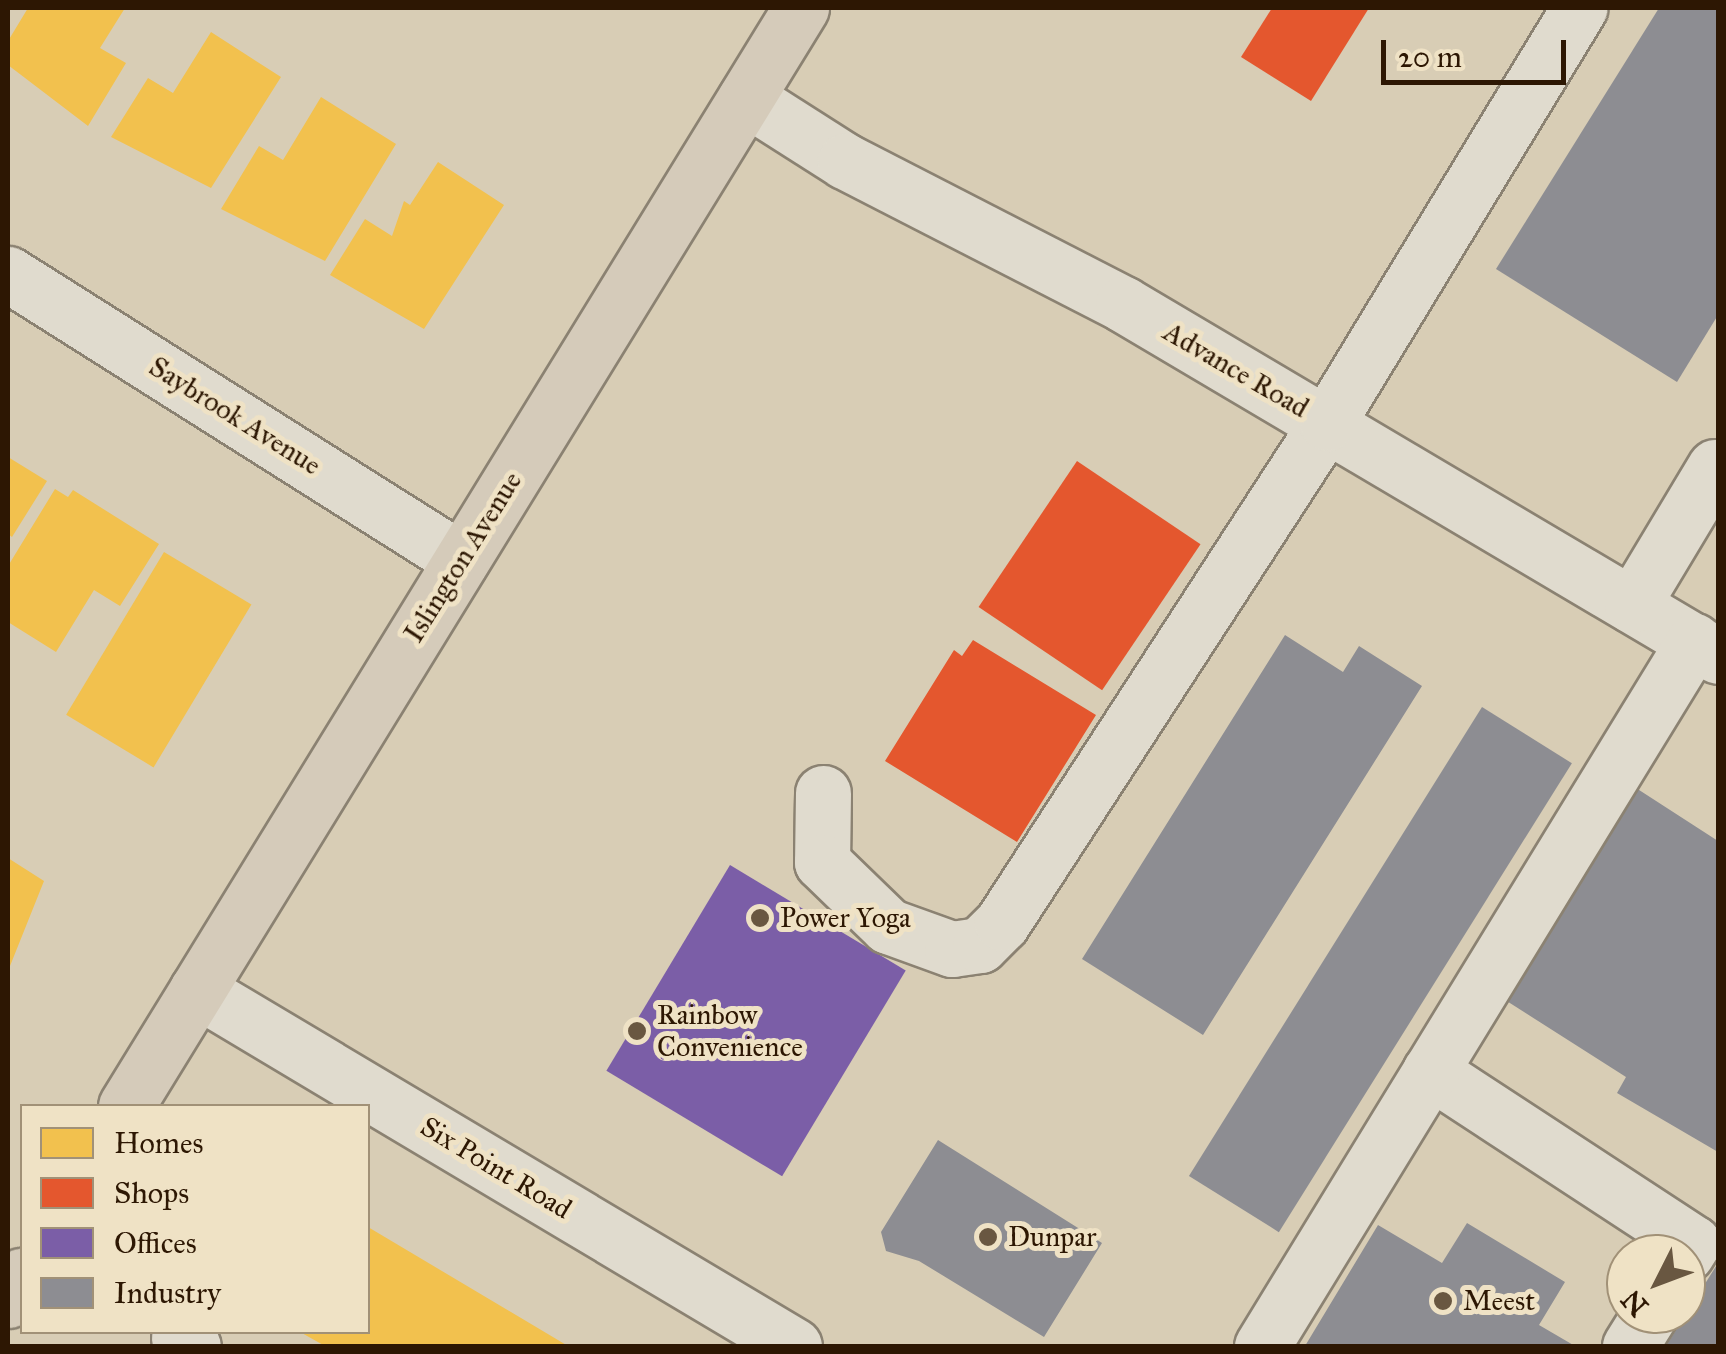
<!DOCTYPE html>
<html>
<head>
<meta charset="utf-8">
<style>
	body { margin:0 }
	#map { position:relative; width:1726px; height:1354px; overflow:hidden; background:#d8cdb5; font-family:"IM FELL Great Primer",serif }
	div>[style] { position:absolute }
	.homes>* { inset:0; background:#f2c14e; transform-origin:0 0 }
	.shops>* { inset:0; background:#e4572e; transform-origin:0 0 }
	.offices>* { inset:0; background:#7b5ea7; transform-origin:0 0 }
	.industry>* { inset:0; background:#8d8d92; transform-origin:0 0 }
	.roads { filter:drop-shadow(2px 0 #8b8272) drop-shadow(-2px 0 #8b8272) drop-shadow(0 2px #8b8272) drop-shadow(0 -2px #8b8272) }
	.minor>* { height:55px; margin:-27.5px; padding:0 27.5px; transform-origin:27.5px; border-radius:27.5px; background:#e0dbce }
	.major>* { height:55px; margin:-27.5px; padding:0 27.5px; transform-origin:27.5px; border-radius:27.5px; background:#d5cbba }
	.dots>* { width:28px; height:28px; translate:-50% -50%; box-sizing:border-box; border:5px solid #efe2c5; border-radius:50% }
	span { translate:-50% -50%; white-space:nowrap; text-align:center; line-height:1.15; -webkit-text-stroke:10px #efe2c5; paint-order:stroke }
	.street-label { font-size:28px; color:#2d1703 }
	.poi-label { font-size:28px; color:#2d1703 }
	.left { translate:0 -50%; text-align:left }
	.frame { position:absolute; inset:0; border:10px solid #2d1703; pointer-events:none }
	.legend { position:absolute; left:20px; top:1104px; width:350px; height:230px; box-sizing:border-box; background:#efe2c5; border:2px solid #a19177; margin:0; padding:12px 18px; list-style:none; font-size:30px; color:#2d1703 }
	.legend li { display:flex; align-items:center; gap:20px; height:50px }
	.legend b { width:50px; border:2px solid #a19177 }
	.north { position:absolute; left:1606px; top:1234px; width:100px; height:100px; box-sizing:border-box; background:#efe2c5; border:2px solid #a19177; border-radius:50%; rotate:228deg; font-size:28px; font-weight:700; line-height:40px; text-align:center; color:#2d1703 }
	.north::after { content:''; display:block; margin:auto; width:35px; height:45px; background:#695741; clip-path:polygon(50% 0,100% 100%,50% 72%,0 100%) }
	.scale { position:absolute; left:1381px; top:40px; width:185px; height:45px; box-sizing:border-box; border:5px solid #2d1703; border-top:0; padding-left:12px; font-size:30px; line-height:35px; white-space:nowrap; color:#2d1703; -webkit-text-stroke:8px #efe2c5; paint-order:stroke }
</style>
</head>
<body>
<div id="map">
	<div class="homes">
		<div style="clip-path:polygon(28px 8px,125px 8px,100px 48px,126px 63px,88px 126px,8px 65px,8px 41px)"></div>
		<div style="clip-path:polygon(211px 32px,281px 77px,211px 188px,111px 137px,148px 78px,173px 93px)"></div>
		<div style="clip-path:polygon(321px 97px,396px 144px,325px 261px,221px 209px,259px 146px,283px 160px)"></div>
		<div style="clip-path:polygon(438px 162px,504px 205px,424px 329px,330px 275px,365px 219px,392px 236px,404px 201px,410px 205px)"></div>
		<div style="clip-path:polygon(8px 457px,47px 481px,12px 537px,8px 534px)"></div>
		<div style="clip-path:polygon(55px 489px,68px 497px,73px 490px,159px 544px,120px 606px,94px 590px,56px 652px,8px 622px,8px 566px)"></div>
		<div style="left:164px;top:552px;width:102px;height:190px;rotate:31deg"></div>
		<div style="clip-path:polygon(8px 858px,44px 881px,8px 971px)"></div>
		<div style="clip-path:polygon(368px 1227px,568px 1346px,325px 1346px,300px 1332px,368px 1332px)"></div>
	</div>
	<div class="shops">
		<div style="clip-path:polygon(1272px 8px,1369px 8px,1311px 101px,1241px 57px)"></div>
		<div style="left:1077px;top:461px;width:149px;height:176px;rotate:34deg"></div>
		<div style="clip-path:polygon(973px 640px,1096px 715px,1017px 842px,885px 761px,954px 650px,962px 656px)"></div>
	</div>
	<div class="offices">
		<div style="left:730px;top:865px;width:205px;height:240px;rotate:31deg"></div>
	</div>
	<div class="industry">
		<div style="clip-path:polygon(1659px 8px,1718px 8px,1718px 315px,1677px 382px,1496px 269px)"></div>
		<div style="clip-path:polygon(1285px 635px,1343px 672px,1359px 646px,1422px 686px,1203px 1035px,1082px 959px)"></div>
		<div style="left:1482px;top:707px;width:106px;height:553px;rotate:32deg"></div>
		<div style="clip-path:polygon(1636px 788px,1718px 841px,1718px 1152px,1617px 1093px,1626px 1077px,1502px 998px)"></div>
		<div style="clip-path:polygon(938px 1140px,1102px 1243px,1044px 1337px,919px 1261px,886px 1251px,881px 1232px)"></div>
		<div style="clip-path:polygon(1467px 1223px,1565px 1282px,1539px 1325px,1575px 1346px,1305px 1346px,1378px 1225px,1442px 1263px)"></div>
		<div style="clip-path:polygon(1718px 1263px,1718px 1346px,1666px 1346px)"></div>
	</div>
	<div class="roads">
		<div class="minor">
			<div style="left:746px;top:98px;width:117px;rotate:32.5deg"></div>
			<div style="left:845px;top:161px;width:313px;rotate:27.2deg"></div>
			<div style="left:1123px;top:304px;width:691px;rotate:30.61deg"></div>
			<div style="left:8px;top:274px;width:536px;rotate:32.27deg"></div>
			<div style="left:1632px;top:605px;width:161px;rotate:-59deg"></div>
			<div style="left:823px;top:793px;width:69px;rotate:90.8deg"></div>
			<div style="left:822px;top:862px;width:92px;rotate:44.1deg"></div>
			<div style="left:888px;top:926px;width:68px;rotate:19.8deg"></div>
			<div style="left:952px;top:949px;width:28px;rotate:-8deg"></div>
			<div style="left:980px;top:945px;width:31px;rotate:-45deg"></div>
			<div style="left:1002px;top:923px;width:596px;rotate:-56.98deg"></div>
			<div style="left:1327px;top:423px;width:486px;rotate:-58.7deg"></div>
			<div style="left:197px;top:990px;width:695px;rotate:30.81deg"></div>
			<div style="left:1430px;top:1071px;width:314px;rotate:33.2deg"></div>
			<div style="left:1693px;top:1243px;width:13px;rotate:122deg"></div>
			<div style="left:179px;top:1338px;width:16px;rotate:30deg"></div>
			<div style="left:1262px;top:1346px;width:827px;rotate:-58.5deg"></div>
			<div style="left:1630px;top:1346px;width:38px;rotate:-58deg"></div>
		</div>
		<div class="major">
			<div style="left:126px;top:1106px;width:1289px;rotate:-58.42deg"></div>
			<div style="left:8px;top:1300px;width:28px;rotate:-60deg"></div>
		</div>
	</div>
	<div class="dots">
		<div style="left:760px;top:918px;background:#695741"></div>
		<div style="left:637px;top:1031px;background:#695741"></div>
		<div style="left:988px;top:1237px;background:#695741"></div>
		<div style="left:1443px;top:1301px;background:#695741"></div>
	</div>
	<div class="street-label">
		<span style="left:1236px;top:370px;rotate:30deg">Advance Road</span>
		<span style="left:235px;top:416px;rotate:32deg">Saybrook Avenue</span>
		<span style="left:463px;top:557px;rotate:-58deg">Islington Avenue</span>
		<span style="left:496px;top:1168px;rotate:31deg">Six Point Road</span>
	</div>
	<div class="poi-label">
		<span class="left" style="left:780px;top:918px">Power Yoga</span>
		<span class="left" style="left:657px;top:1031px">Rainbow<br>Convenience</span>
		<span class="left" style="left:1008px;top:1237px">Dunpar</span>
		<span class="left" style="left:1463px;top:1301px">Meest</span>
	</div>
	<div class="frame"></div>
	<ul class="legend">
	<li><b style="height:28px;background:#f2c14e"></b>Homes</li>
	<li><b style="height:28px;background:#e4572e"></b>Shops</li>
	<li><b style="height:28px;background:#7b5ea7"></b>Offices</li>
	<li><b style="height:28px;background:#8d8d92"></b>Industry</li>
	</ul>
	<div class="north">N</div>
	<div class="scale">20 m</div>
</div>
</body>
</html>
